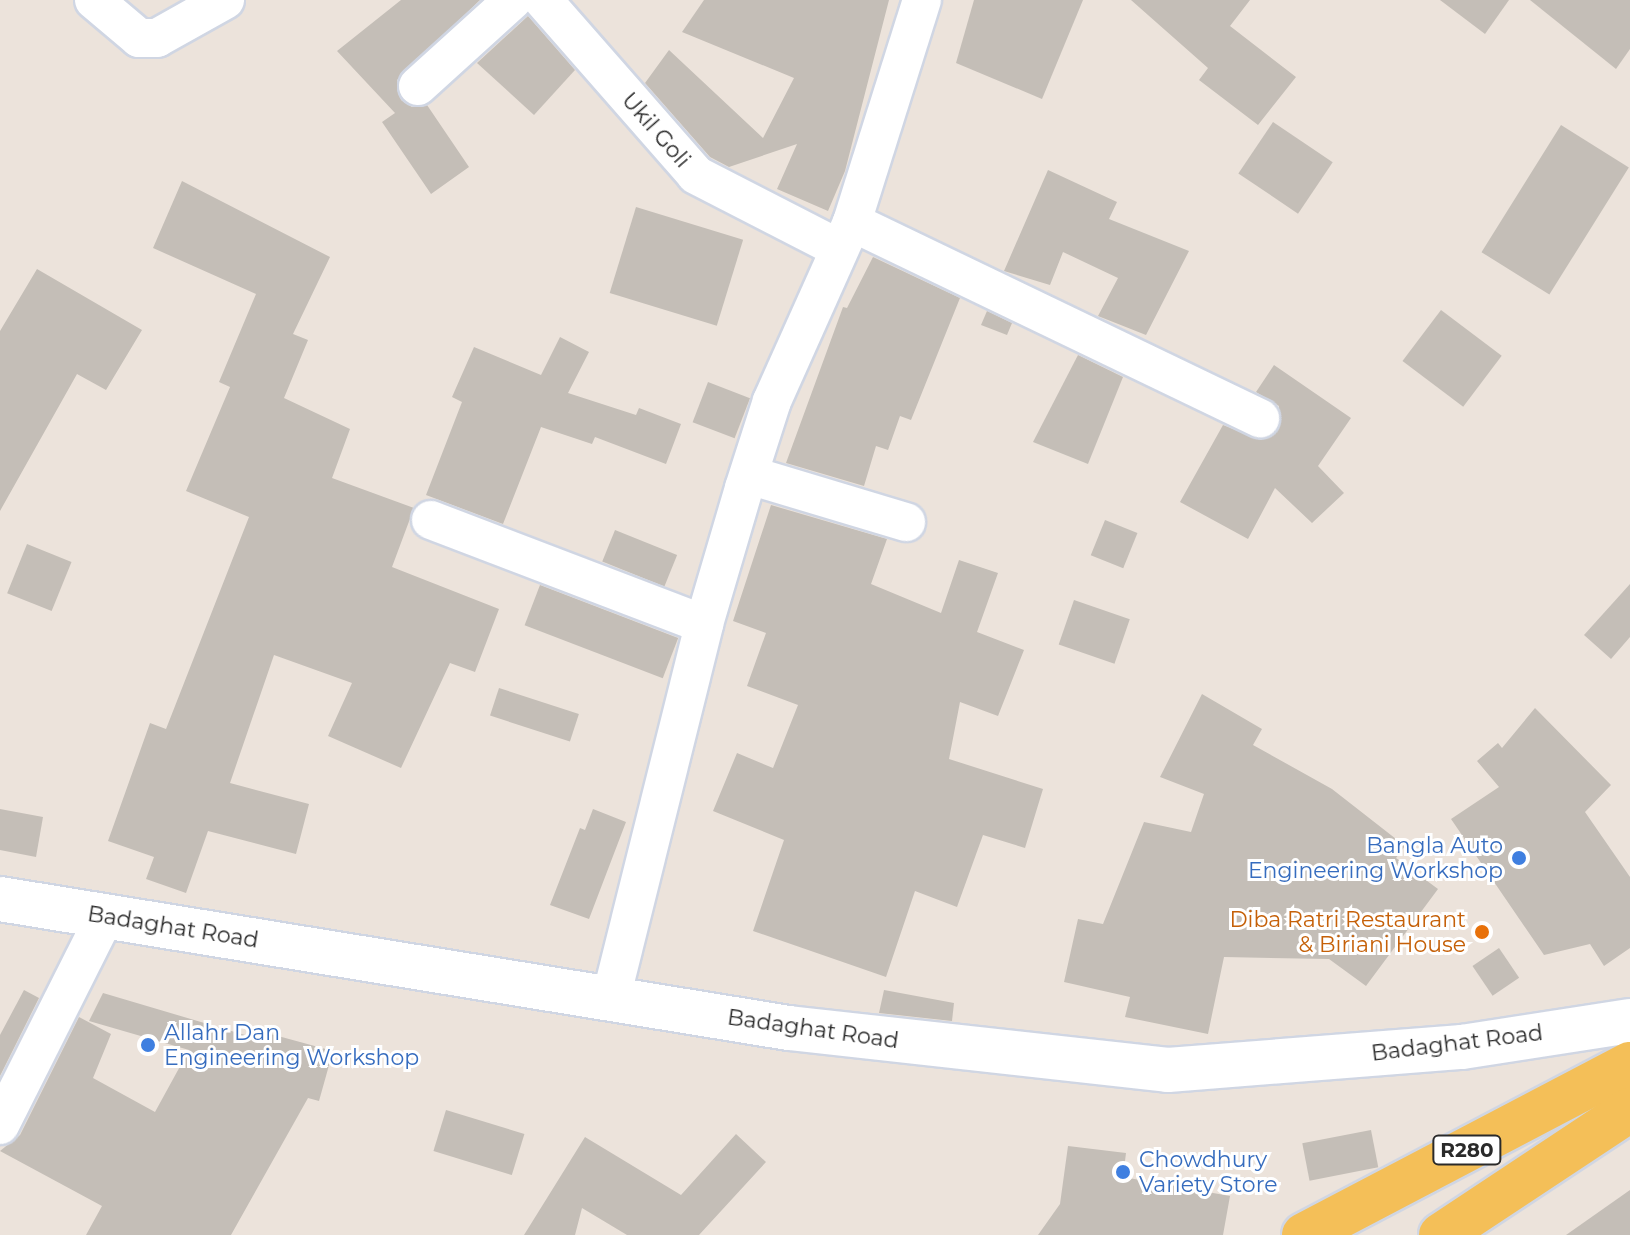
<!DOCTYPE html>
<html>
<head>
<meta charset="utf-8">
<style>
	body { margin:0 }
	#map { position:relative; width:1630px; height:1235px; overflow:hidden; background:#ece3db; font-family:Montserrat,sans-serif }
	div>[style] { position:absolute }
	.building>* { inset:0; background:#c4beb7; transform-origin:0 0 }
	.roads { filter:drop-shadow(2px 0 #d0d6e3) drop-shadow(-2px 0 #d0d6e3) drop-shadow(0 2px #d0d6e3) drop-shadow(0 -2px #d0d6e3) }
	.minor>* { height:38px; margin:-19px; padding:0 19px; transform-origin:19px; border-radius:19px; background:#fff }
	.secondary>* { height:44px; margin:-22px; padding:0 22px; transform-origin:22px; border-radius:22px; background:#fff }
	.primary>* { height:44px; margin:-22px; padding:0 22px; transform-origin:22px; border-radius:22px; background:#f4bf58 }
	.dots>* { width:22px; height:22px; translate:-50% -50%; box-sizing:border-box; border:4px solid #fff; border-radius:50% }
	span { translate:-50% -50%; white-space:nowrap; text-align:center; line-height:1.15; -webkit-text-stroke:6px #fff; paint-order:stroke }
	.shield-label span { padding:2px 6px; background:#fff; border:2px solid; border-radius:6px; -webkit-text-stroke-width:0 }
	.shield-label { font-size:20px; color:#2a2a2a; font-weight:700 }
	.street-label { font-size:22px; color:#2a2a2a }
	.shop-label { font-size:22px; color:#366cbe }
	.right { translate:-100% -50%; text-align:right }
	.left { translate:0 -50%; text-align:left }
	.food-label { font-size:22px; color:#c56008 }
</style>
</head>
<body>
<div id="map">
	<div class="building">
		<div style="clip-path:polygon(401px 0,480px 0,397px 80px,401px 100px,412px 107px,427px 105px,469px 167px,431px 194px,382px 122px,395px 113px,337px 51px)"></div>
		<div style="clip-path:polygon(704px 0,889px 0,845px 171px,828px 211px,777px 189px,797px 144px,729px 167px,710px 157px,645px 83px,669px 50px,763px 138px,794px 78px,682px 32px)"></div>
		<div style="clip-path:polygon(974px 0,1083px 0,1042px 99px,956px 63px)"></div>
		<div style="clip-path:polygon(1131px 0,1250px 0,1230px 26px,1296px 77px,1258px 125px,1199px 80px,1208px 68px)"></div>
		<div style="clip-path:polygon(1440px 0,1509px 0,1485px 34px)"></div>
		<div style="clip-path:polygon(1530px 0,1630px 0,1630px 49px,1616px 69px)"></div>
		<div style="clip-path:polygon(528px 16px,575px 70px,534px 115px,477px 63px)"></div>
		<div style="left:1273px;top:122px;width:72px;height:62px;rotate:34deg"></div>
		<div style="left:1561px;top:125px;width:80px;height:150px;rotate:32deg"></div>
		<div style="clip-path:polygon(1048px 170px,1117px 202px,1109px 219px,1189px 251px,1146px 335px,1098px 316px,1118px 278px,1063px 252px,1050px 285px,1004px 271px)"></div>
		<div style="clip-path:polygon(182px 181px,330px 257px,293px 334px,308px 340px,284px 398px,350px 429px,332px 478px,414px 508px,392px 567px,499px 609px,475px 672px,450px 663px,401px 768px,328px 736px,352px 683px,274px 655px,230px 783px,309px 804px,296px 854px,208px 831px,186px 893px,146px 879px,154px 857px,108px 841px,150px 723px,166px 729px,249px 517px,186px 491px,230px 387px,219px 382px,256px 294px,153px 248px)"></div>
		<div style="left:636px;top:207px;width:112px;height:90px;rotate:17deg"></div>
		<div style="clip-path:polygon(873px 257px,960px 298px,911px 420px,900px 416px,888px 450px,876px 446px,864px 486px,786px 463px,843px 307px,847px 308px)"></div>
		<div style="clip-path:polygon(37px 269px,142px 330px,106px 390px,77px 374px,0 511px,0 331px)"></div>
		<div style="left:1441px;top:310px;width:76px;height:64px;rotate:37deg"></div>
		<div style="clip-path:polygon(987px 311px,1012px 323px,1007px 335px,981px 325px)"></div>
		<div style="clip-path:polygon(560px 337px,589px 352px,568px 393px,636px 415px,639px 408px,681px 424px,666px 464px,595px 437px,592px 444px,541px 427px,503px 524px,426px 495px,462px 402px,452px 397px,474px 347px,541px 375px)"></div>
		<div style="clip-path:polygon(1078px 355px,1123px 377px,1088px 464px,1033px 442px)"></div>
		<div style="clip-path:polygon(1274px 365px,1351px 418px,1318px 466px,1344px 493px,1312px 523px,1275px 488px,1248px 539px,1180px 502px,1223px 425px,1261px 440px,1279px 428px,1279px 406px,1256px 392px)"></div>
		<div style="left:708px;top:382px;width:45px;height:43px;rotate:21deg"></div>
		<div style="clip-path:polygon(771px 505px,887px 539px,871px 584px,941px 613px,959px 560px,998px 573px,977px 632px,1024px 650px,998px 716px,960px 702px,949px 759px,1043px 789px,1025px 848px,983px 835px,957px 907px,915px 891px,886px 977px,753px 931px,784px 840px,713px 811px,737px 753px,773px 768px,798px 705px,747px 686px,766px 633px,733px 621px)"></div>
		<div style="left:1105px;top:520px;width:35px;height:38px;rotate:22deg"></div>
		<div style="left:615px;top:530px;width:67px;height:34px;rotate:22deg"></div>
		<div style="left:27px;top:544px;width:48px;height:53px;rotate:22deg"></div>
		<div style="clip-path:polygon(1630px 584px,1630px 637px,1611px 659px,1584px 635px)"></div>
		<div style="left:540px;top:585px;width:148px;height:43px;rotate:21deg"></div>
		<div style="left:1074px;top:600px;width:59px;height:47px;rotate:19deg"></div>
		<div style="left:499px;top:688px;width:84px;height:29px;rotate:18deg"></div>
		<div style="clip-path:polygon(1202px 694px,1262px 729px,1253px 745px,1332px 789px,1405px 846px,1396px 858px,1438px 889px,1366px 986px,1329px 959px,1224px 957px,1208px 1034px,1125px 1017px,1130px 997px,1064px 982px,1078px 919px,1103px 924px,1144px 822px,1191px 832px,1204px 794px,1160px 777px)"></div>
		<div style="clip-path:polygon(1535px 708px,1611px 785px,1585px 812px,1630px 877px,1630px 948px,1604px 966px,1590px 944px,1544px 955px,1451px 819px,1499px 787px,1477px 761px,1498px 743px,1502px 748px)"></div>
		<div style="clip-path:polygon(0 809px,43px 817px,36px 857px,0 850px)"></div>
		<div style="clip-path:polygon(593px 809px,626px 822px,589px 919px,550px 905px,580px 828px,585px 830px)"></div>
		<div style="left:1499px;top:948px;width:36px;height:32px;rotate:56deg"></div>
		<div style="clip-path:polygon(24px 990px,39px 998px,0 1076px,0 1035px)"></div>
		<div style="clip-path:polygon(884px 990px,954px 1003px,952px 1021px,879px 1013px)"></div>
		<div style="clip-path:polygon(103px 993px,265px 1041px,267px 1033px,333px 1051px,319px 1101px,308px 1098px,231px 1235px,86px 1235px,102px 1206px,0 1151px,20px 1135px,79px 1017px,111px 1034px,93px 1078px,155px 1112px,189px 1050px,89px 1021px)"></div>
		<div style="left:446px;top:1110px;width:82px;height:43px;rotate:17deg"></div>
		<div style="left:1371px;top:1130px;width:38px;height:70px;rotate:79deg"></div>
		<div style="clip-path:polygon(736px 1134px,766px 1162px,699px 1235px,627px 1235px,582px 1208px,575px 1235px,524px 1235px,585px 1137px,681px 1195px)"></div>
		<div style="clip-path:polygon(1068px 1146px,1126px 1153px,1123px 1177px,1230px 1196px,1223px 1235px,1038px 1235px,1060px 1204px)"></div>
		<div style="clip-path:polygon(1630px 1190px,1630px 1235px,1566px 1235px)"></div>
	</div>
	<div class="roads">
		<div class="minor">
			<div style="left:94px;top:0;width:59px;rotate:40.2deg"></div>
			<div style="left:139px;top:38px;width:18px"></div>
			<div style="left:157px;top:38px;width:78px;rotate:-29.2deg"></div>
			<div style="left:543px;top:0;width:232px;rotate:48.8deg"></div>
			<div style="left:696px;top:175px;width:160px;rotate:27.2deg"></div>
			<div style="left:418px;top:86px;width:128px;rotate:-42.2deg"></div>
			<div style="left:852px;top:222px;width:453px;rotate:25.7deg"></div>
			<div style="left:749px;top:475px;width:164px;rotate:16.7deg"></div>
			<div style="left:431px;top:520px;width:292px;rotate:20.9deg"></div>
			<div style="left:611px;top:998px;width:385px;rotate:-76deg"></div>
			<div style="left:704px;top:624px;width:142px;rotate:-73.6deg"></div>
			<div style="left:744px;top:488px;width:91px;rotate:-72.2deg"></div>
			<div style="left:772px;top:401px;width:196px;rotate:-65.9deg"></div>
			<div style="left:852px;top:222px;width:233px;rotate:-72.5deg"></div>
			<div style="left:0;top:1125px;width:234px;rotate:-63.3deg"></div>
		</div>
		<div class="secondary">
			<div style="left:0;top:899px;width:799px;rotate:9.29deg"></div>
			<div style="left:789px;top:1028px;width:381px;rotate:6.3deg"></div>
			<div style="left:1168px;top:1070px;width:295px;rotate:-4.5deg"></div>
			<div style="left:1462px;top:1047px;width:170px;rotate:-8.8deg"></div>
		</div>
		<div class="primary">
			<div style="left:1304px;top:1235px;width:368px;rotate:-27.7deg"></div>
			<div style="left:1441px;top:1235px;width:227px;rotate:-33.5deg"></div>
		</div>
	</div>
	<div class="dots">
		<div style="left:1519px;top:858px;background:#3f7fe0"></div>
		<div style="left:1482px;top:932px;background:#e8710a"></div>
		<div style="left:148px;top:1045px;background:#3f7fe0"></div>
		<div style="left:1123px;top:1172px;background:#3f7fe0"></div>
	</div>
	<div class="shield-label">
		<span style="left:1467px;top:1150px">R280</span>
	</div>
	<div class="street-label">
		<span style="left:656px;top:130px;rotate:49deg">Ukil Goli</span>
		<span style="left:173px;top:927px;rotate:9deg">Badaghat Road</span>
		<span style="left:813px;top:1029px;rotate:8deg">Badaghat Road</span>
		<span style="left:1457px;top:1043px;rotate:-7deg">Badaghat Road</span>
	</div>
	<div class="shop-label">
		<span class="right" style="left:1503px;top:858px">Bangla Auto<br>Engineering Workshop</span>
		<span class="left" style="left:164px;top:1045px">Allahr Dan<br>Engineering Workshop</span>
		<span class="left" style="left:1139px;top:1172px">Chowdhury<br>Variety Store</span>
	</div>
	<div class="food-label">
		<span class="right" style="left:1466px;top:932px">Diba Ratri Restaurant<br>&amp; Biriani House</span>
	</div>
</div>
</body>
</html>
